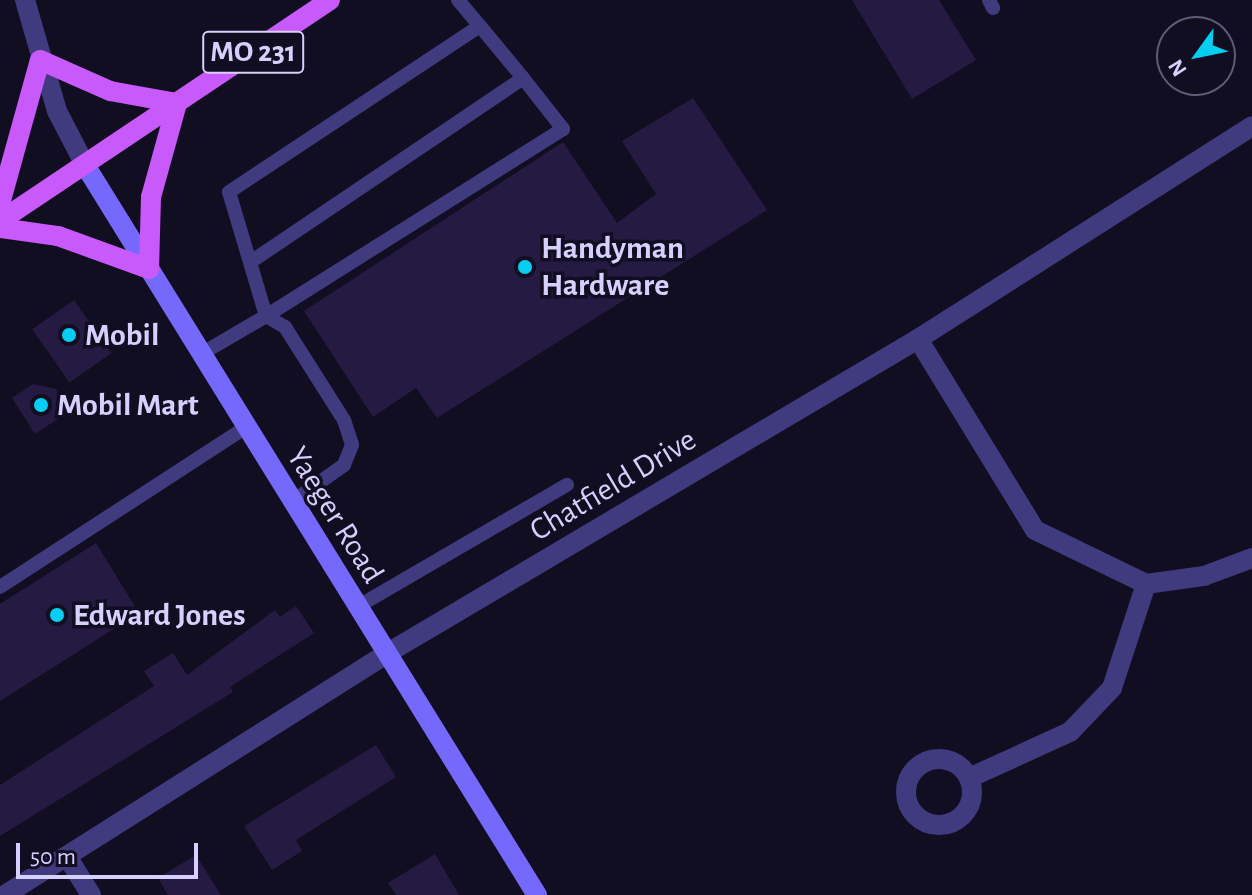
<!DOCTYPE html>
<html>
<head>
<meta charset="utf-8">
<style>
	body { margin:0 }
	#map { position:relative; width:1252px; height:895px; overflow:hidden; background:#120e21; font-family:"Alegreya Sans",sans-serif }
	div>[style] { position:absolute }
	.building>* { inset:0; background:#251a42; transform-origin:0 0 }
	.lane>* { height:14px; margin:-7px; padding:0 7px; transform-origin:7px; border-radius:7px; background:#403a7f }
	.street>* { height:20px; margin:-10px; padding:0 10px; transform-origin:10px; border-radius:10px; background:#403a7f }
	.street>.ring { margin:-10px; padding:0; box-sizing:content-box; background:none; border:20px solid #403a7f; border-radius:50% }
	.secondary>* { height:20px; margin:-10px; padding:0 10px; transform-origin:10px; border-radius:10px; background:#7569fb }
	.primary>* { height:20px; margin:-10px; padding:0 10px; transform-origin:10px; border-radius:10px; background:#c859fb }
	.dots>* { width:22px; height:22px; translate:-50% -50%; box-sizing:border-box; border:4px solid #120e21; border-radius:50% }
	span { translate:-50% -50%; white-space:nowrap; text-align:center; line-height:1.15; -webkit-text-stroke:7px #120e21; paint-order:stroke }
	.shield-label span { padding:2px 6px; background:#120e21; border:2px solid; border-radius:6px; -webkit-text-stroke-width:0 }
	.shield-label { font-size:30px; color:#d7cffe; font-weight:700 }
	.poi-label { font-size:32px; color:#d7cffe; font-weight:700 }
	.left { translate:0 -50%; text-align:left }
	.street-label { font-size:32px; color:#d7cffe }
	.north { position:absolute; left:1156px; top:16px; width:80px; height:80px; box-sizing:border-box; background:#120e21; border:2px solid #615b79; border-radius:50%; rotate:237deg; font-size:22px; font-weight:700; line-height:32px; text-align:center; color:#d7cffe }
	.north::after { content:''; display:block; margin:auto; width:28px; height:36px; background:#06cef3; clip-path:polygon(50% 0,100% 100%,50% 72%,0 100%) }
	.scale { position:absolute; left:16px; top:843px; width:182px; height:36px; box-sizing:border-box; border:4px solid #d7cffe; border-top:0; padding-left:10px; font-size:24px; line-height:28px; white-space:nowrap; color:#d7cffe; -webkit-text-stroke:6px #120e21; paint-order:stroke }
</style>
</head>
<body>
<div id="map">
	<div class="building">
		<div style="clip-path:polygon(852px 0,939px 0,976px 60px,912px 99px)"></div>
		<div style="clip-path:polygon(693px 98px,767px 210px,437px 418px,416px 388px,373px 417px,304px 311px,563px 142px,617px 223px,656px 194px,622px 141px)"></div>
		<div style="left:74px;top:300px;width:65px;height:51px;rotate:55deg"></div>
		<div style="clip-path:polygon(33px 384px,56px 389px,70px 411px,35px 434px,12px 398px)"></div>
		<div style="clip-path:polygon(96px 543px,139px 613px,0 701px,0 604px)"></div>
		<div style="clip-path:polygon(296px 606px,314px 633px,230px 687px,233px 692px,0 836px,0 785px,154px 686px,144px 671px,173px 653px,187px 675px,275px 610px,280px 617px)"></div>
		<div style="clip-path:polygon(376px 745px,396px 777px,296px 840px,302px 851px,272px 870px,244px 826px)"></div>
		<div style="clip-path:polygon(435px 854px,459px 895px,396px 895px,388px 883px)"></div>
		<div style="clip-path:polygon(196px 855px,221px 895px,168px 895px,158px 878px)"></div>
	</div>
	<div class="lane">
		<div style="left:458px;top:0;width:34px;rotate:50deg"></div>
		<div style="left:480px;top:26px;width:67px;rotate:50.4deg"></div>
		<div style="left:523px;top:78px;width:65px;rotate:51.9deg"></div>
		<div style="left:563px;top:129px;width:351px;rotate:147.8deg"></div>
		<div style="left:266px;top:316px;width:129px;rotate:-106.6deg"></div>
		<div style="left:229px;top:192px;width:301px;rotate:-33.5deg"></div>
		<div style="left:989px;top:0;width:9px;rotate:63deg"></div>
		<div style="left:252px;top:261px;width:327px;rotate:-34deg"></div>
		<div style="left:201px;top:354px;width:75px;rotate:-30.3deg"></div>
		<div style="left:266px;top:316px;width:22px;rotate:30deg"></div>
		<div style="left:285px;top:327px;width:110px;rotate:57.6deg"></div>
		<div style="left:344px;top:420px;width:26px;rotate:72deg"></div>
		<div style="left:352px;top:445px;width:22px;rotate:112deg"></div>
		<div style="left:344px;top:465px;width:64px;rotate:144.6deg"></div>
		<div style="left:0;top:587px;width:292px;rotate:-33deg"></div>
		<div style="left:357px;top:607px;width:243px;rotate:-30.2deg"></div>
	</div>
	<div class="street">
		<div style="left:25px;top:0;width:116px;rotate:73.9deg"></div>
		<div style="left:57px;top:111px;width:61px;rotate:62.6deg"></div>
		<div style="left:918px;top:339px;width:224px;rotate:58.5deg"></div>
		<div style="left:1035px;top:530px;width:123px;rotate:25.9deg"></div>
		<div style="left:1146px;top:584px;width:59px;rotate:-7.9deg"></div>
		<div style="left:1204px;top:576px;width:51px;rotate:-20.6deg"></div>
		<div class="ring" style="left:906px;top:759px;width:46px;height:46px"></div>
		<div style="left:969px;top:778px;width:111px;rotate:-24.5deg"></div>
		<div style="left:1070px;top:732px;width:61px;rotate:-46.3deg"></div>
		<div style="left:1112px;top:688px;width:109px;rotate:-71.9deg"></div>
		<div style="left:68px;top:858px;width:44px;rotate:58.1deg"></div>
		<div style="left:5px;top:895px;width:451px;rotate:-32.3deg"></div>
		<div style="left:386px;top:654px;width:618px;rotate:-30.63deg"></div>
		<div style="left:918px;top:339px;width:396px;rotate:-32.5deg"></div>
	</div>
	<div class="secondary">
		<div style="left:85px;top:165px;width:859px;rotate:58.24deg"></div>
	</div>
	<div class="primary">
		<div style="left:0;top:204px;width:149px;rotate:-74.5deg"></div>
		<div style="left:40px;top:60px;width:77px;rotate:23.9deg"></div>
		<div style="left:110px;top:91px;width:68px;rotate:10.2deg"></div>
		<div style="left:0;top:221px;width:397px;rotate:-33.8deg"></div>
		<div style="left:0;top:228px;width:59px;rotate:7.9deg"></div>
		<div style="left:58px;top:236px;width:97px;rotate:19.9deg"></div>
		<div style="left:149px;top:269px;width:72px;rotate:-88.4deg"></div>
		<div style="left:151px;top:197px;width:98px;rotate:-74.5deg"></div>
	</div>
	<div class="dots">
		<div style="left:525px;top:267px;background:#06cef3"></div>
		<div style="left:69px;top:335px;background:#06cef3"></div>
		<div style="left:41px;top:405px;background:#06cef3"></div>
		<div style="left:57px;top:615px;background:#06cef3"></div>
	</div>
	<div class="shield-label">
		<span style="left:253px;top:52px">MO 231</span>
	</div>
	<div class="poi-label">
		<span class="left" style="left:541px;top:267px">Handyman<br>Hardware</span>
		<span class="left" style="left:85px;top:335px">Mobil</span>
		<span class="left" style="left:57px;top:405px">Mobil Mart</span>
		<span class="left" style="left:73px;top:615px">Edward Jones</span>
	</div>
	<div class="street-label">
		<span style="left:613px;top:485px;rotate:-31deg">Chatfield Drive</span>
		<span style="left:335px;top:515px;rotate:58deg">Yaeger Road</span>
	</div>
	<div class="north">N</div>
	<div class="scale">50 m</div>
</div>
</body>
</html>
